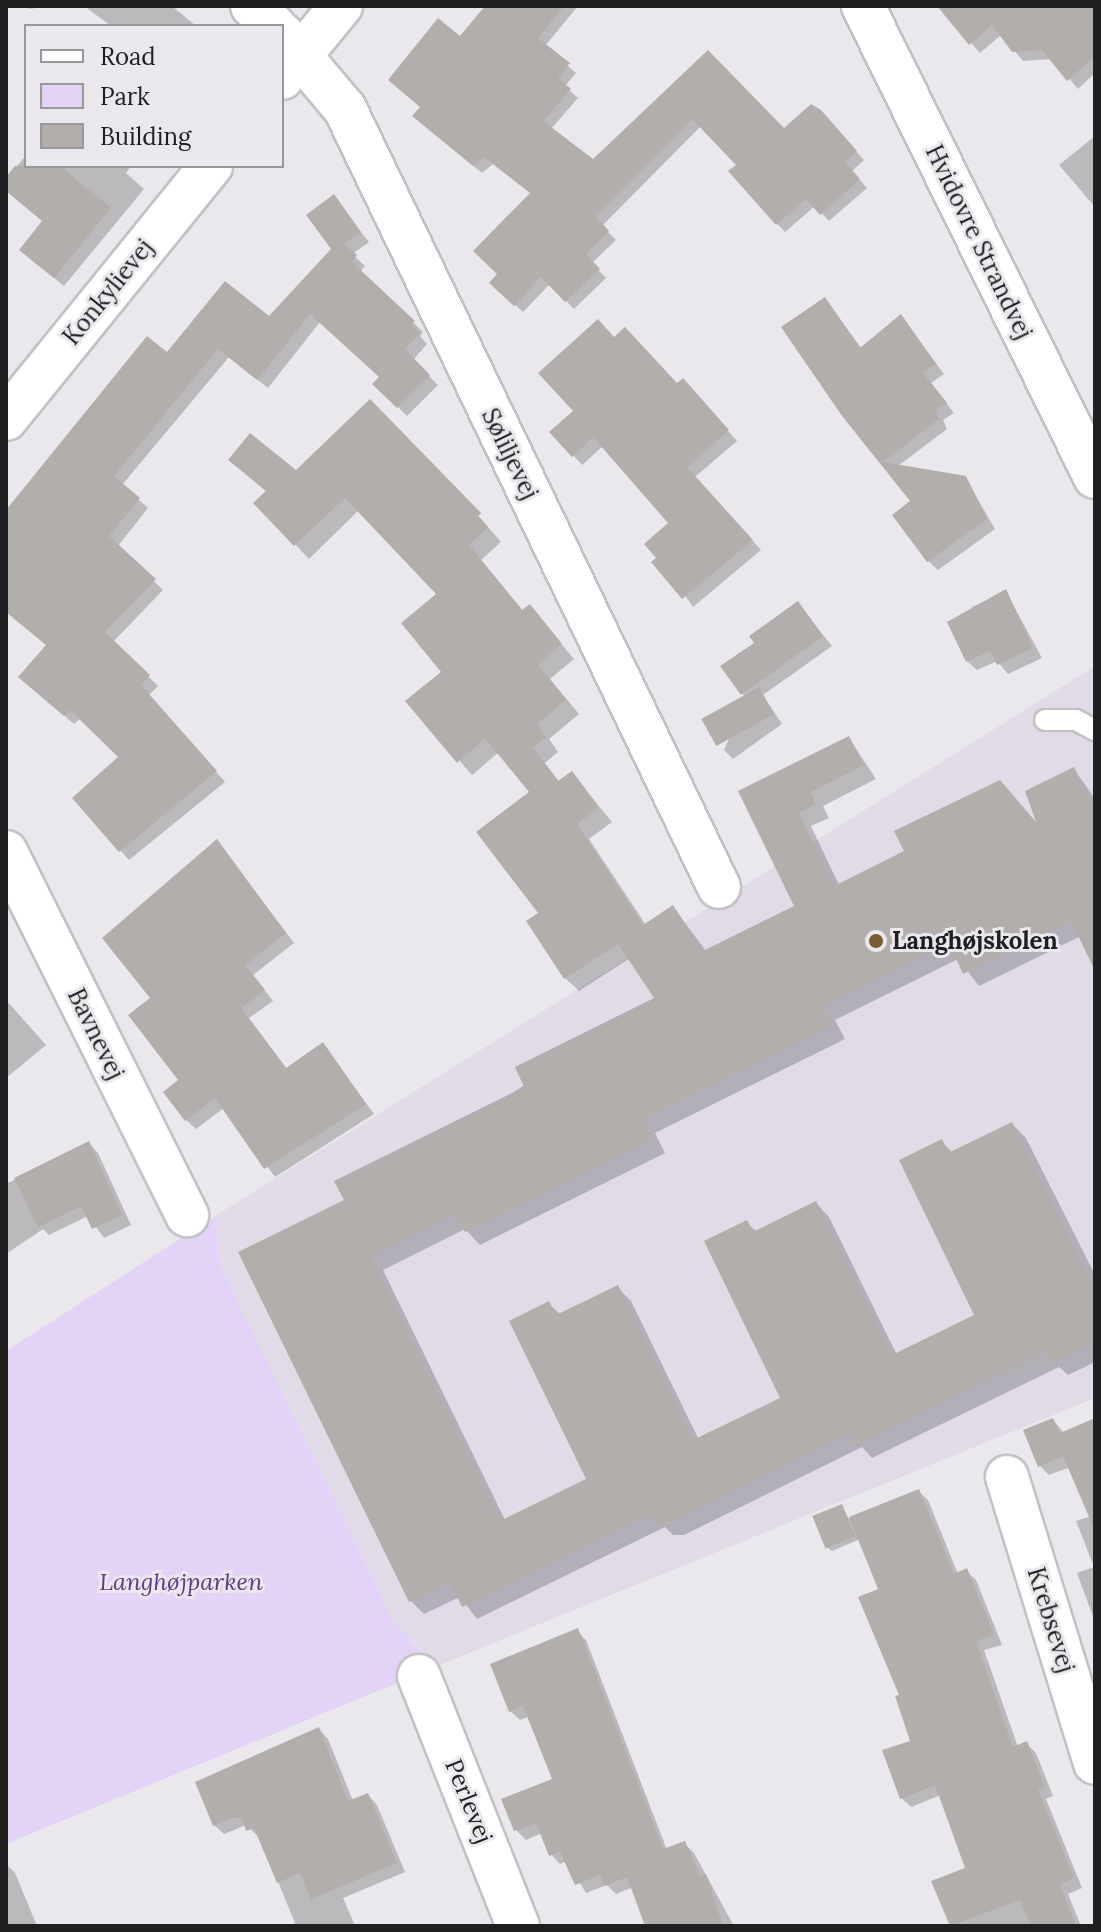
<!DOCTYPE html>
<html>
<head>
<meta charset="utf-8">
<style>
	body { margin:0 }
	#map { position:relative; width:1101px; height:1932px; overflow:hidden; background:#eae8ec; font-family:Lora,serif }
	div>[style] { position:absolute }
	.built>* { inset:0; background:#e0dbe6 }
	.green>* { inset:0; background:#e3d3f7 }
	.shadow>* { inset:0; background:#0003 }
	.building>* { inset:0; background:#b1aeab; transform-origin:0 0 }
	.roads { filter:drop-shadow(2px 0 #c3c1c5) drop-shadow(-2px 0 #c3c1c5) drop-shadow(0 2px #c3c1c5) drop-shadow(0 -2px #c3c1c5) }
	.service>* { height:20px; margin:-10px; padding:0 10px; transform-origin:10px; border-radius:10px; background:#fff }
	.minor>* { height:42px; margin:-21px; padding:0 21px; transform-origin:21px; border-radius:21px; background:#fff }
	.dots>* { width:22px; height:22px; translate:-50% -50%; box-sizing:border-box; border:4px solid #eae8ec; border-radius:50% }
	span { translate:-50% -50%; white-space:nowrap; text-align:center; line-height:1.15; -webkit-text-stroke:6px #eae8ec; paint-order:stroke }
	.street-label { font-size:24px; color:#1f1e20 }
	.poi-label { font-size:24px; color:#1f1e20; font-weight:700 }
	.left { translate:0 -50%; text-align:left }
	.park-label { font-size:24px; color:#64398a; font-style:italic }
	.frame { position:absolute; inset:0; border:8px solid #1f1e20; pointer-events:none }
	.legend { position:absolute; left:24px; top:24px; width:260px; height:144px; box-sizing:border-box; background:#eae8ec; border:2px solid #99979a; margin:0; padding:10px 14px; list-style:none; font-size:24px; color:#1f1e20 }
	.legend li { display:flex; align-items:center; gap:16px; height:40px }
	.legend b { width:40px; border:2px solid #99979a }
</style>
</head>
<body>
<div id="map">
	<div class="built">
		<div style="clip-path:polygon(1095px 666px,1095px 1398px,437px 1666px,394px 1622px,219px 1262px,217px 1215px)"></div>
	</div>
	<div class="green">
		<div style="clip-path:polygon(217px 1215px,219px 1262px,394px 1622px,436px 1667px,6px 1844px,6px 1351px)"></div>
	</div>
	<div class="shadow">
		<div style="clip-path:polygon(25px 6px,45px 6px,30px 9px)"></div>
		<div style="clip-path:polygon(84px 6px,172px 6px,196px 26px,111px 26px)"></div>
		<div style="clip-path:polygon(488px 6px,578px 6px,545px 46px,576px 73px,565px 86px,578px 98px,551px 129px,593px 162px,708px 52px,784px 131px,829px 121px,864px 160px,852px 171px,867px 188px,829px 221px,815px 206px,785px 232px,730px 172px,739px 165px,701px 126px,602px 226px,616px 240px,592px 263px,606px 278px,574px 309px,550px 284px,523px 312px,491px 283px,500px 274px,532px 194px,493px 164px,482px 173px,423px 124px,422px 107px,461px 39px)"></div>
		<div style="clip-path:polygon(939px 6px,1095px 6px,1095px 73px,1078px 89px,1052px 59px,1023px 61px,1001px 35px,980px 53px)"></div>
		<div style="clip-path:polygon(1095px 136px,1095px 207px,1059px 165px)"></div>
		<div style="clip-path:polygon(26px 155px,26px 166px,131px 166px,126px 173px,144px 189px,64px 286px,30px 259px,44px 222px,6px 189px,6px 180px)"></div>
		<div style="clip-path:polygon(333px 197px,369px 242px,352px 254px,365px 266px,360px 272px,423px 332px,420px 336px,427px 344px,413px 360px,438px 385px,407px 416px,375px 384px,382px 377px,320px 322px,268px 388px,229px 357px,122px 485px,148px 508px,118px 546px,163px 590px,113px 642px,158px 686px,149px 695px,225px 782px,129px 860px,120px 850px,121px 758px,81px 718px,74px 724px,30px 686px,48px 646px,6px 612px,6px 516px,167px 355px,269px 319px,334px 249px)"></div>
		<div style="clip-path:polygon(825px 299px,862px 349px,901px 316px,944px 374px,931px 383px,954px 413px,943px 420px,947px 429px,898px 466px,965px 477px,995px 529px,938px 570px,928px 561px,913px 502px,843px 415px)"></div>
		<div style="clip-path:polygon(615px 339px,678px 385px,692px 390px,737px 441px,695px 477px,761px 550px,693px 607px,659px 558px,671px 524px,603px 446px,582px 465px,573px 455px,576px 411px)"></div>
		<div style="clip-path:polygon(231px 460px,296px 473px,451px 484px,501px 542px,481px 560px,524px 612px,530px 607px,574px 659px,550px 679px,579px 714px,549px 739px,558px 752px,545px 763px,560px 783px,572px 774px,612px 822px,589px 839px,646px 925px,673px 907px,706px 951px,796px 906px,741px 792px,849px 738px,876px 779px,823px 806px,829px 818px,811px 826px,839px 885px,1039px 827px,1074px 769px,1095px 799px,1095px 966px,1081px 936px,979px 986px,958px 959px,835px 1020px,845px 1039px,655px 1133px,665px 1153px,480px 1245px,465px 1229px,383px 1270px,505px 1520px,589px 1480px,549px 1304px,561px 1315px,617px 1287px,631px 1301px,699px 1440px,783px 1399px,747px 1223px,757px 1232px,816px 1203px,829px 1217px,897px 1355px,977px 1315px,942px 1142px,953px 1153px,1012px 1124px,1026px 1138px,1095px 1275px,1095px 1362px,1068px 1375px,1059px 1367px,872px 1458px,862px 1447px,684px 1535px,673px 1535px,665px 1527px,477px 1619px,460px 1597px,424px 1614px,411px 1601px,346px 1201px,657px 999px,630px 958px,579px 991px,565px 978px,540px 914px,532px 792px,499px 752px,472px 775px,408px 702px,443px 672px,439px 594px,359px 510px,309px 559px,256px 503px,267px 492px)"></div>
		<div style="clip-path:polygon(1006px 592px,1042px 658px,1008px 674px,997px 661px,977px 670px,967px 661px,972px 607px)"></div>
		<div style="clip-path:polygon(798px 604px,832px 646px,763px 695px,782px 724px,733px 759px,724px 750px,747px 698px,742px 693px)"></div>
		<div style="clip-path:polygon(217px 841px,294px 943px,253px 975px,273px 1001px,249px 1018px,287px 1069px,323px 1044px,374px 1114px,275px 1177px,224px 1108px,196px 1129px,186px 1120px,181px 1081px,153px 999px)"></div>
		<div style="clip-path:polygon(6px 1000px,46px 1045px,6px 1078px)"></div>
		<div style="clip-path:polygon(89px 1143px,98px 1153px,131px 1225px,104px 1238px,88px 1216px,49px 1235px,43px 1229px,6px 1254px,6px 1184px)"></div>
		<div style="clip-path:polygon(1095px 1419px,1095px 1622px,1077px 1573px,1094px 1567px,1076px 1521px,1091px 1516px,1070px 1467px,1049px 1475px,1040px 1466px,1053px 1420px,1064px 1433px)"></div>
		<div style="clip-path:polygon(918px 1491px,928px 1500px,958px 1574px,966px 1571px,976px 1580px,1002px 1645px,984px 1650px,1018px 1747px,1027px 1744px,1036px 1753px,1053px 1796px,1046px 1799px,1082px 1888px,1068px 1894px,1081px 1926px,952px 1926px,934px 1883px,967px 1869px,941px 1795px,911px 1807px,901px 1798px,913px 1742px,880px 1590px,860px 1539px,832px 1551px,827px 1547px,841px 1507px,849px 1519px)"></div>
		<div style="clip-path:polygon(577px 1631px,586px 1640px,667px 1850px,684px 1843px,694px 1853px,734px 1926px,647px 1926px,633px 1887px,616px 1894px,607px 1885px,586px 1893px,567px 1861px,560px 1864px,551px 1854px,542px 1833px,526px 1840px,516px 1830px,504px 1800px,555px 1780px,530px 1716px,520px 1720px,510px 1711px)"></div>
		<div style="clip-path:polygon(319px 1729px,328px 1739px,353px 1801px,368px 1795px,377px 1805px,405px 1872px,343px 1898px,355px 1926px,289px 1926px,295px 1923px,260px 1838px,246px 1825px,224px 1834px,214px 1825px)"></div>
		<div style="clip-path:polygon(6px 1864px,15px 1873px,37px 1926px,6px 1926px)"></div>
	</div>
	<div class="building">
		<div style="clip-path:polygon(485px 6px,564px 6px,538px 38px,570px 63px,558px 78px,571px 89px,543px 121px,593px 159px,708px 50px,784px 128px,811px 104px,821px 110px,857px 151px,845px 162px,860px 179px,820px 215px,806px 199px,776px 225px,728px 171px,736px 165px,692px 119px,595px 216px,609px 231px,586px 254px,600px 269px,565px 302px,541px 277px,514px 306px,489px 283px,497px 274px,473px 251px,530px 193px,484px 157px,473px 166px,412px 116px,420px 107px,388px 80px,438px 18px,460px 36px)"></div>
		<div style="clip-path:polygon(937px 6px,1095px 6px,1095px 56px,1067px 81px,1042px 50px,1012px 52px,992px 25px,969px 45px)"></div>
		<div style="clip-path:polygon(15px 166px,60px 166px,111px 208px,54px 278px,19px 250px,42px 221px,6px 191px,6px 177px)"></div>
		<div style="clip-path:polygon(334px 194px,361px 232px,344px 244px,357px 255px,352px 262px,415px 321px,411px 325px,420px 333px,405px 349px,430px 375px,397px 408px,372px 384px,379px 377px,310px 314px,257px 380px,218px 349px,114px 476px,140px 498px,109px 536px,156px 579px,105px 632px,150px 675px,141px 685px,217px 771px,119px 852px,72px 798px,118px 757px,70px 710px,64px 716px,18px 677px,46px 645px,6px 612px,6px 510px,147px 336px,167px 352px,225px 281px,269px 316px,331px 249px,306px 215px)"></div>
		<div style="clip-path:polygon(825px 297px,860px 348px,901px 314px,936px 364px,923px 373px,947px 403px,935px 410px,939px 419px,883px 462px,966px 476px,987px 519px,927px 562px,892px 515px,910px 501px,842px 416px,781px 327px)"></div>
		<div style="clip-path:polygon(598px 319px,614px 337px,625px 327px,677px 383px,683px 378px,729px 430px,687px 467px,753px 540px,682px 599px,651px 562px,656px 558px,644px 544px,668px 523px,593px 437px,572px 457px,549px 432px,573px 411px,538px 373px)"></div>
		<div style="clip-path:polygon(370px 399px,481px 513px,478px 516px,488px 527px,469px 545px,522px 610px,530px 604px,562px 644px,538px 664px,566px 700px,537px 724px,546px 737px,533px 748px,558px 781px,572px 771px,599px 807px,577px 824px,643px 925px,673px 905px,703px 951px,794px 906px,738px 791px,849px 736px,864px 765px,811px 792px,816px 804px,799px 813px,834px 886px,904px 851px,894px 831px,1000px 780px,1036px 822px,1025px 791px,1074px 767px,1095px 810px,1095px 971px,1071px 921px,963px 974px,949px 943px,823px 1006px,832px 1025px,643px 1119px,653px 1139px,465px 1232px,455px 1214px,371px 1256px,500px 1521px,586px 1479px,509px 1321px,549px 1301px,556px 1315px,618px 1285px,693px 1440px,780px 1398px,704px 1241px,747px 1220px,753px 1232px,816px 1201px,892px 1355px,974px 1315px,899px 1160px,942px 1139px,948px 1153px,1012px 1122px,1095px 1292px,1095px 1342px,1052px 1363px,1047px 1352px,857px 1445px,851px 1433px,659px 1527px,653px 1513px,462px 1607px,450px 1582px,409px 1602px,238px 1252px,344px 1200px,334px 1181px,524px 1087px,515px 1067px,654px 998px,618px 944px,564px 979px,526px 921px,538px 913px,476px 832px,529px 792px,485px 738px,457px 763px,405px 701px,441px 672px,401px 623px,436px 594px,345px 498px,294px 546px,253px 503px,266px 491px,228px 460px,250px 433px,296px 470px)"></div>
		<div style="clip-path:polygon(1006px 589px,1033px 648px,997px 665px,990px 651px,966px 662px,947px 622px)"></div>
		<div style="clip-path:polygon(798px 601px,823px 636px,741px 695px,720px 666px,754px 643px,749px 636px)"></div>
		<div style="left:759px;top:687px;width:31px;height:66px;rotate:61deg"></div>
		<div style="clip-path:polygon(217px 839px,286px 933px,245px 965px,265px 990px,241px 1008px,286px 1068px,323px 1042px,366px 1104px,264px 1169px,215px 1098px,185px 1121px,163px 1092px,178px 1080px,128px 1015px,150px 998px,102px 938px)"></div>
		<div style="clip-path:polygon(89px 1141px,122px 1215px,92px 1229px,81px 1206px,38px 1227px,14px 1178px)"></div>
		<div style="clip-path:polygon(1053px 1418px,1060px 1433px,1095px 1418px,1095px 1531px,1063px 1456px,1038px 1467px,1023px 1430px)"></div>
		<div style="clip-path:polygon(919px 1489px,954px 1574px,967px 1568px,994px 1635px,976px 1641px,1013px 1747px,1027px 1741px,1045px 1787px,1038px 1790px,1074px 1878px,1060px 1884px,1076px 1926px,1031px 1926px,1020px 1900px,950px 1926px,931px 1881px,965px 1868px,935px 1785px,900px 1799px,882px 1750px,910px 1741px,895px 1696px,899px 1695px,858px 1597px,878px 1589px,849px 1517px)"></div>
		<div style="left:842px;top:1504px;width:35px;height:32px;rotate:68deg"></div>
		<div style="clip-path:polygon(578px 1628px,663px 1849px,685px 1841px,700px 1876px,706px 1874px,723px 1926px,645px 1926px,627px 1877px,605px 1886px,600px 1875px,575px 1885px,560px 1852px,549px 1856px,536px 1823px,514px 1831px,501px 1799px,552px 1779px,523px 1706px,509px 1712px,490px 1664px)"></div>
		<div style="clip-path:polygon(319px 1727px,348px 1801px,368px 1793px,397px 1863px,311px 1899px,300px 1873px,277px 1883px,254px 1828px,246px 1831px,242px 1819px,234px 1817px,213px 1826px,195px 1782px)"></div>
	</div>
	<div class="roads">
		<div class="service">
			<div style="left:1045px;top:720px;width:31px"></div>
			<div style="left:1076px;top:720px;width:21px;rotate:28deg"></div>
		</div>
		<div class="minor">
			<div style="left:252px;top:6px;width:30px;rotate:42deg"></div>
			<div style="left:863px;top:6px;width:525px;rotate:63.78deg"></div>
			<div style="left:282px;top:34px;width:98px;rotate:50deg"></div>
			<div style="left:345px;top:109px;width:863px;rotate:64.33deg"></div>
			<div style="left:282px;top:78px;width:93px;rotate:-50.7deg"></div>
			<div style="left:6px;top:419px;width:326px;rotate:-51deg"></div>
			<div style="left:6px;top:852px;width:406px;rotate:63.5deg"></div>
			<div style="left:1007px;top:1477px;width:299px;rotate:72.9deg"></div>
			<div style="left:419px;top:1676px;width:269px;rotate:68.4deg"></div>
		</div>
	</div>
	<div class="dots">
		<div style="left:876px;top:941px;background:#7a5e31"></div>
	</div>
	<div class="street-label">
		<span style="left:979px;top:242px;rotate:64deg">Hvidovre Strandvej</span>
		<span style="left:108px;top:292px;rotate:-51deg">Konkylievej</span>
		<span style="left:510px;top:454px;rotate:64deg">Søliljevej</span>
		<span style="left:96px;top:1034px;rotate:64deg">Bavnevej</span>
		<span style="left:1051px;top:1620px;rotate:73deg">Krebsevej</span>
		<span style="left:469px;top:1801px;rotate:68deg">Perlevej</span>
	</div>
	<div class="poi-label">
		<span class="left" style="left:892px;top:941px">Langhøjskolen</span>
	</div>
	<div class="park-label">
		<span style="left:181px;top:1582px">Langhøjparken</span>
	</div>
	<div class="frame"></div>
	<ul class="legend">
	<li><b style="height:10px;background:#fff"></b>Road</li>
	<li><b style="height:22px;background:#e3d3f7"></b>Park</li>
	<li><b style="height:22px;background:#b1aeab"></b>Building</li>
	</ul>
</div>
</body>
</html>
